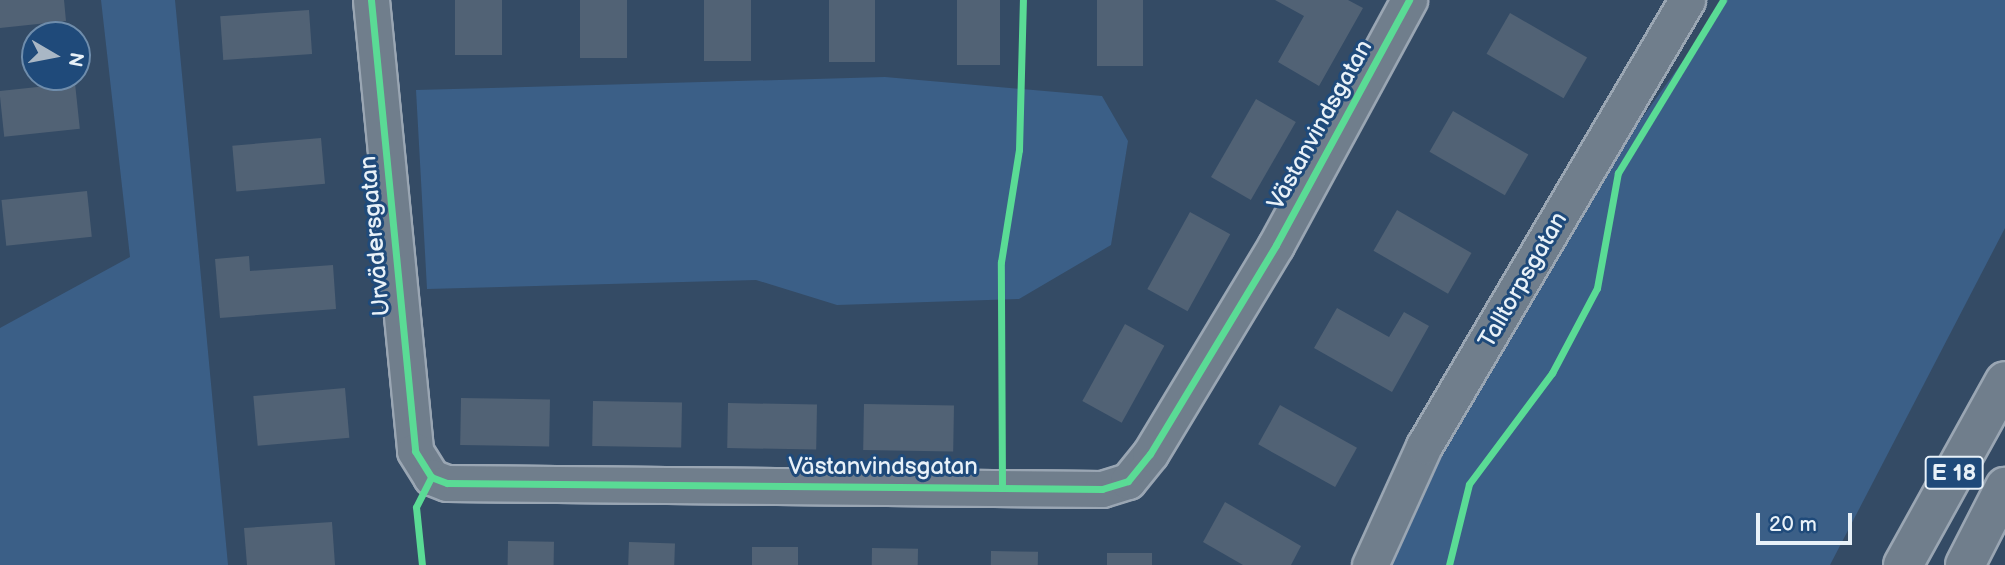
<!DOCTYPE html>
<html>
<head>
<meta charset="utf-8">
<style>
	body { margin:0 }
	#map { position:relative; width:2005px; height:565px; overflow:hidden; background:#344b65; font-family:"Balsamiq Sans",sans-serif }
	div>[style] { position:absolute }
	.green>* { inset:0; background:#3b5f87 }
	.building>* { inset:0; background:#516275; transform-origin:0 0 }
	.roads { filter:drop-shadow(2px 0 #9aa6b3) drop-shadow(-2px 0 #9aa6b3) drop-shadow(0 2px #9aa6b3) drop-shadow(0 -2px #9aa6b3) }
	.minor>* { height:35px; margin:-17.5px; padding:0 17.5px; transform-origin:17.5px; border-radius:17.5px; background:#707e8c }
	.highway>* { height:38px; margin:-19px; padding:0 19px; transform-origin:19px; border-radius:19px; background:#707e8c }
	.cycleway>* { height:7px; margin:-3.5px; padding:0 3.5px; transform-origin:3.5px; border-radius:3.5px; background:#5adb95 }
	span { translate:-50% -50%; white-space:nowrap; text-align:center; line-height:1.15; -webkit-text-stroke:6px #1f4a7a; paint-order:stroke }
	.shield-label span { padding:2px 5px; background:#1f4a7a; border:2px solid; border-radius:5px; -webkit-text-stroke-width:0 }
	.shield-label { font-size:23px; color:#e8f1f8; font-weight:700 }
	.street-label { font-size:24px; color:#e8f1f8 }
	.north { position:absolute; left:21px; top:21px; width:70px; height:70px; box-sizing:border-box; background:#1f4a7a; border:2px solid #6f8dac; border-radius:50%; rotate:100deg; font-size:19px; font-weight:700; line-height:28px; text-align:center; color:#e8f1f8 }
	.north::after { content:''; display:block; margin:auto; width:24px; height:32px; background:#a9b7c5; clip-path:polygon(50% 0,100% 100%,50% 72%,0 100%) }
	.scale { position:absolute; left:1756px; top:513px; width:96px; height:32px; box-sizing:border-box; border:4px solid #e8f1f8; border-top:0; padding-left:9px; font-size:21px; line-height:24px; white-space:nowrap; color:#e8f1f8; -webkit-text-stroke:5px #1f4a7a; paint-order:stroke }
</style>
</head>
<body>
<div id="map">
	<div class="green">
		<div style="clip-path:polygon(101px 0,175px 0,228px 565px,0 565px,0 328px,130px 257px)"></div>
		<div style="clip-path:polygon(1727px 0,2005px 0,2005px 228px,1830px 565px,1388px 565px,1449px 441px,1611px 161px)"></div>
		<div style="clip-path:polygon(885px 77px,1102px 96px,1128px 141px,1111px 245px,1019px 299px,837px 305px,756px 280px,427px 289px,416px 90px)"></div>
	</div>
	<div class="building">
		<div style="clip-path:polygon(0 0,64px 0,66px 21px,0 28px)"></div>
		<div style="left:455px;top:0;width:47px;height:55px"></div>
		<div style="left:580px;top:0;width:47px;height:58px"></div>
		<div style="left:704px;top:0;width:47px;height:61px"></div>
		<div style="left:829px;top:0;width:46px;height:62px"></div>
		<div style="left:957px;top:0;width:43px;height:65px"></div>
		<div style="left:1097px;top:0;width:46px;height:66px"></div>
		<div style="clip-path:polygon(1275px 0,1348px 0,1363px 8px,1319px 86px,1278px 62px,1304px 16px)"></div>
		<div style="left:309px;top:10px;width:44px;height:89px;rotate:86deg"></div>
		<div style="left:1510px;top:13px;width:89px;height:47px;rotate:30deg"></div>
		<div style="left:75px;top:83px;width:46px;height:76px;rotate:84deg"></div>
		<div style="left:1256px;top:99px;width:46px;height:90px;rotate:30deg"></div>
		<div style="left:1453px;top:111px;width:87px;height:47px;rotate:30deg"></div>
		<div style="left:321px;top:138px;width:46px;height:89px;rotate:85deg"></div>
		<div style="left:87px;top:191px;width:46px;height:86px;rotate:84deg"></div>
		<div style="left:1397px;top:210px;width:86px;height:47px;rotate:30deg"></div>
		<div style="left:1190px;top:212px;width:46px;height:88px;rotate:29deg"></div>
		<div style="clip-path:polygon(249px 256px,250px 271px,333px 265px,336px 309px,220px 318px,215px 259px)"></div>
		<div style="clip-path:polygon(1337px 308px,1389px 337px,1404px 312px,1429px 326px,1392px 392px,1314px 348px)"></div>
		<div style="left:1125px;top:324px;width:45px;height:88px;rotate:29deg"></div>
		<div style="left:345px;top:388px;width:50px;height:92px;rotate:85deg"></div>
		<div style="left:461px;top:398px;width:89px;height:47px;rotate:1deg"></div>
		<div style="left:593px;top:401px;width:89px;height:45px;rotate:1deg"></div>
		<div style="left:728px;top:403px;width:89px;height:45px;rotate:1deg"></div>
		<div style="left:864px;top:404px;width:90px;height:46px;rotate:1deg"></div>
		<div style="left:1280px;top:405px;width:88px;height:45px;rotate:29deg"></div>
		<div style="clip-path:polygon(1225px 502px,1301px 546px,1291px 565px,1243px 565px,1203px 542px)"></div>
		<div style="clip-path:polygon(332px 522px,335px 565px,247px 565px,244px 528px)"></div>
		<div style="left:508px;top:541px;width:46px;height:24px;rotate:1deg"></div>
		<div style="left:629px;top:542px;width:46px;height:23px;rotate:2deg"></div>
		<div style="left:752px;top:547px;width:46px;height:18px"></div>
		<div style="left:872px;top:548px;width:46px;height:17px;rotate:1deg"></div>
		<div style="left:991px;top:551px;width:47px;height:14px;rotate:1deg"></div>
		<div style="left:1107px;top:553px;width:45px;height:12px"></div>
	</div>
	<div class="roads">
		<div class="minor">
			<div style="left:371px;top:0;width:453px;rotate:84.4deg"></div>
			<div style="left:415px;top:451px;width:31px;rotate:58deg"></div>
			<div style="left:431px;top:477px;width:17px;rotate:21deg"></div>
			<div style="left:447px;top:483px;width:655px;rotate:0.52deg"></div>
			<div style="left:1102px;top:489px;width:27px;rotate:-17deg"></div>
			<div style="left:1128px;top:481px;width:35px;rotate:-51deg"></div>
			<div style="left:1150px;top:454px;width:244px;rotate:-58.9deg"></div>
			<div style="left:1276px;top:245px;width:279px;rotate:-61.5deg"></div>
			<div style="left:1370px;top:565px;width:131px;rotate:-65.6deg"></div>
			<div style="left:1424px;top:446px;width:518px;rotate:-59.47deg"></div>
		</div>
		<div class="highway">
			<div style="left:1903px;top:565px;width:210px;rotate:-61deg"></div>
			<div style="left:1965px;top:565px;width:88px;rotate:-62.9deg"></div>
		</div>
	</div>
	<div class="cycleway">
		<div style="left:371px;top:0;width:453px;rotate:84.4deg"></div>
		<div style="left:415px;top:451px;width:31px;rotate:58deg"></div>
		<div style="left:431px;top:477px;width:17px;rotate:21deg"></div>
		<div style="left:447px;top:483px;width:655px;rotate:0.52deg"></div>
		<div style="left:1102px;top:489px;width:27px;rotate:-17deg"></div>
		<div style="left:1128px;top:481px;width:35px;rotate:-51deg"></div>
		<div style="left:1150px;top:454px;width:244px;rotate:-58.9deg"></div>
		<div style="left:1276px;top:245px;width:279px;rotate:-61.5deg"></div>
		<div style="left:1002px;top:487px;width:225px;rotate:-90.3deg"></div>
		<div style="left:1001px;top:262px;width:113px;rotate:-80.9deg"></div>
		<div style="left:1019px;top:150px;width:150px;rotate:-88.5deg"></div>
		<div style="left:422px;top:565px;width:58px;rotate:-95.9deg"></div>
		<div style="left:416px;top:507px;width:34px;rotate:-63deg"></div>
		<div style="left:1449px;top:565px;width:83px;rotate:-76.1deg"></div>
		<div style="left:1469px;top:484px;width:139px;rotate:-53.2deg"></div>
		<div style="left:1552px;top:373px;width:96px;rotate:-62.1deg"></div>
		<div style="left:1597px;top:288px;width:117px;rotate:-79.7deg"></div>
		<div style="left:1618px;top:173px;width:202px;rotate:-58.7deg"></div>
	</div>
	<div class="shield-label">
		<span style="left:1954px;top:473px">E 18</span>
	</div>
	<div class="street-label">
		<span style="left:1320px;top:125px;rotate:-61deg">Västanvindsgatan</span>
		<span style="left:375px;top:236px;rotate:-95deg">Urvädersgatan</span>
		<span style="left:1523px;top:280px;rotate:-60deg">Talltorpsgatan</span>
		<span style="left:883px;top:467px">Västanvindsgatan</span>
	</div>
	<div class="north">N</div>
	<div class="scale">20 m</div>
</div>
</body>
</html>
